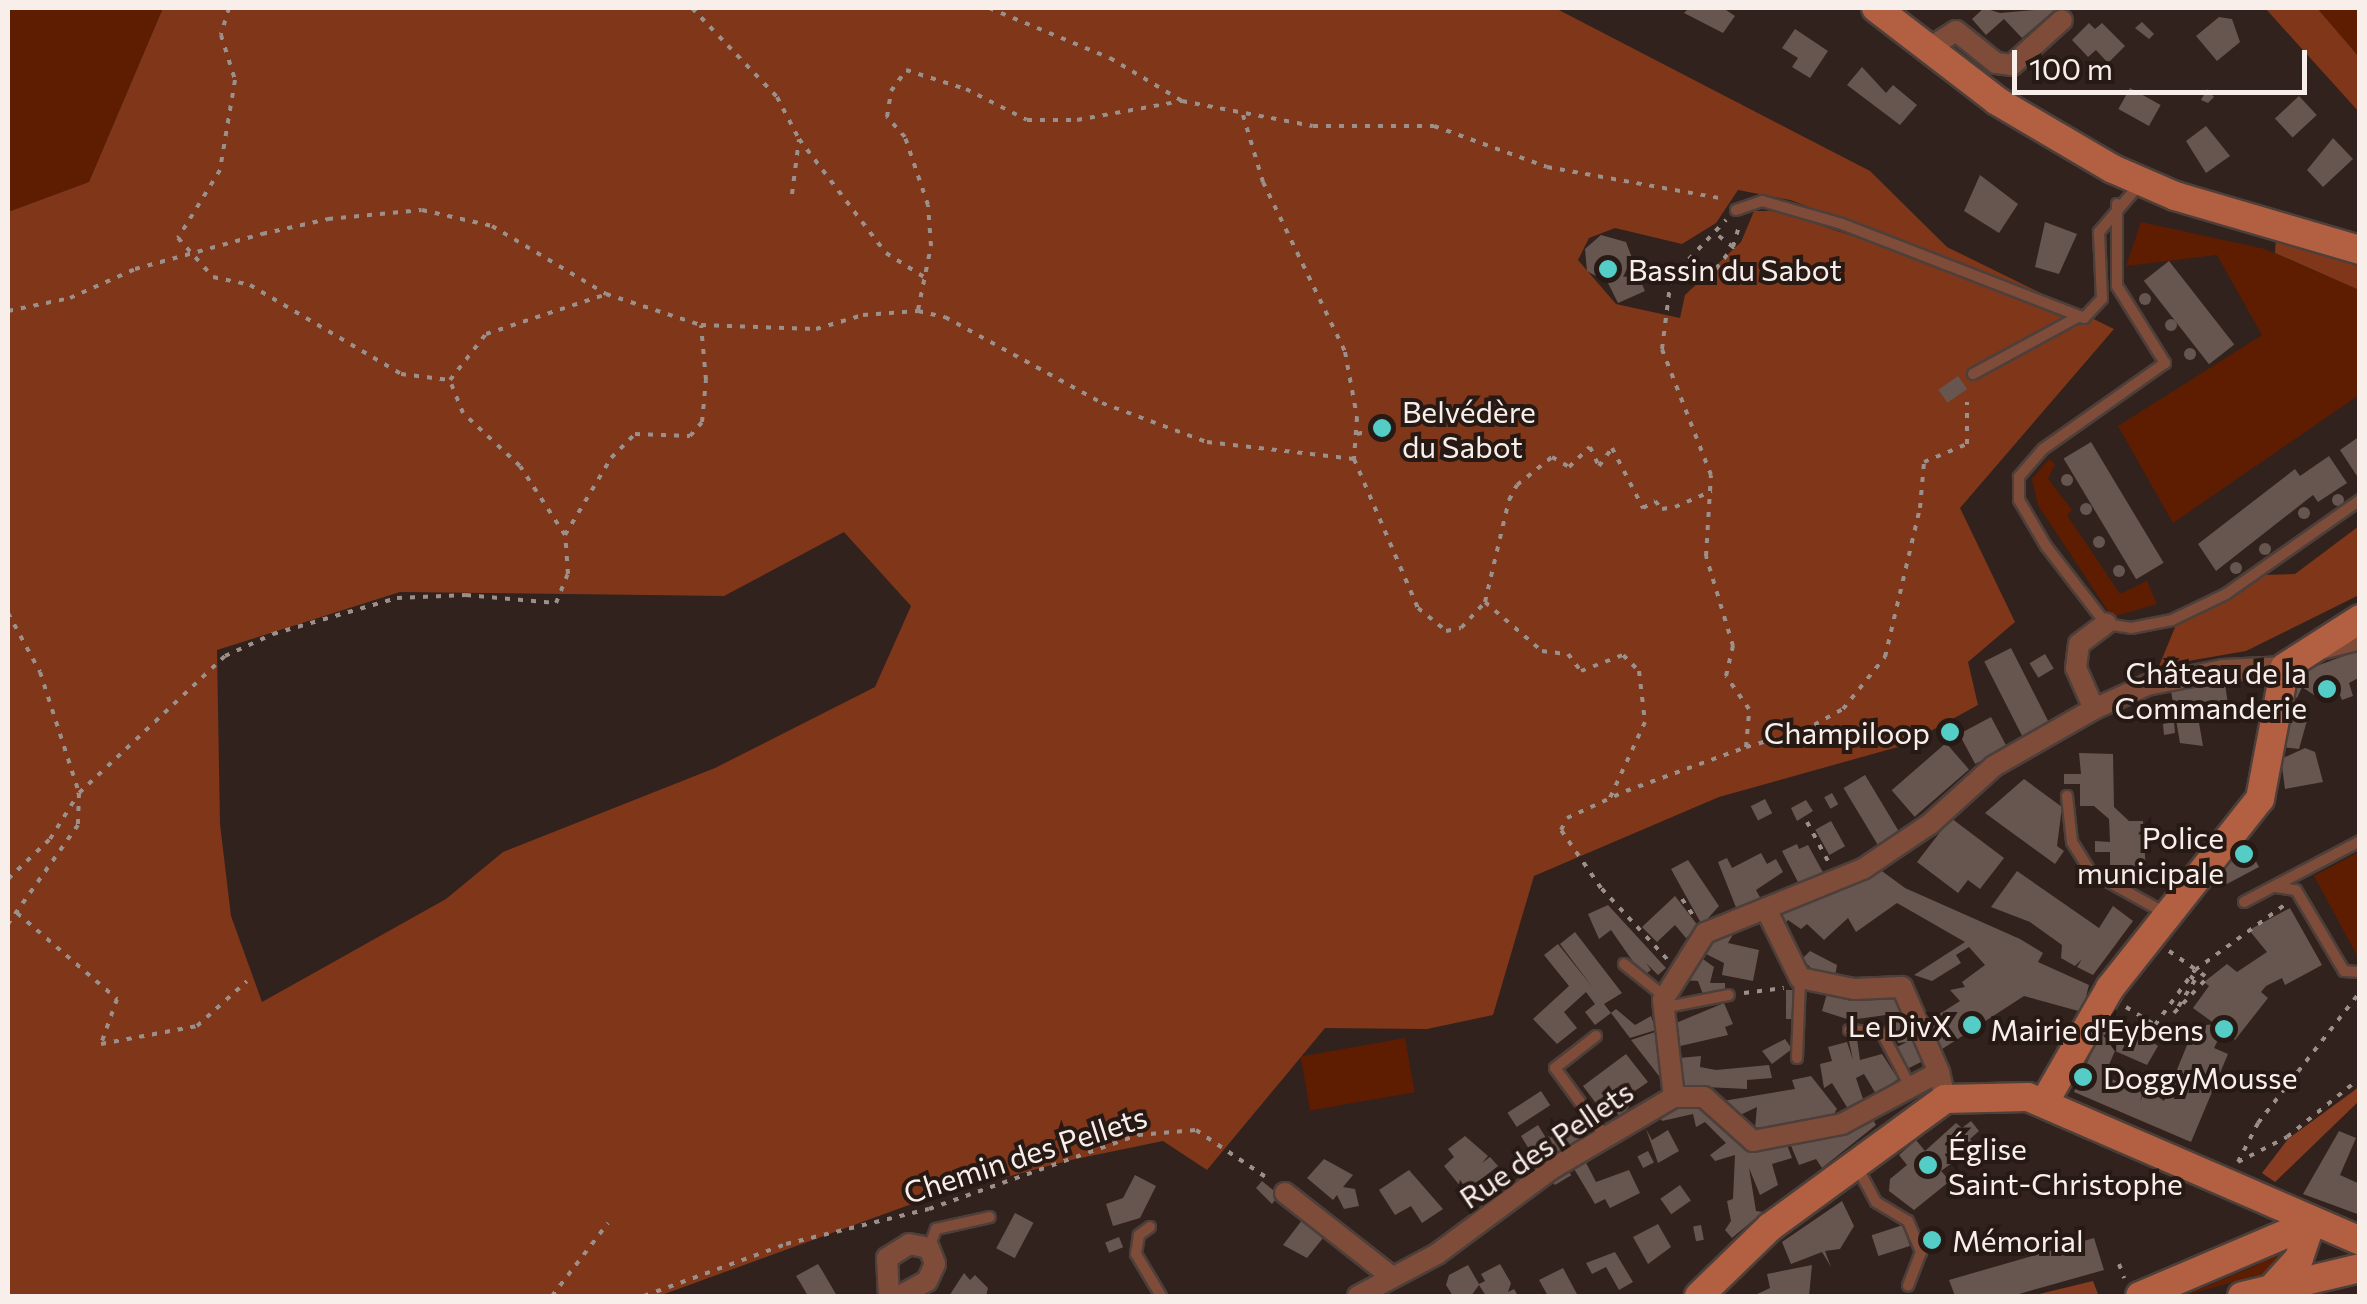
<!DOCTYPE html>
<html>
<head>
<meta charset="utf-8">
<style>
	body { margin:0 }
	#map { position:relative; width:2367px; height:1304px; overflow:hidden; background:#31221d; font-family:Commissioner,sans-serif }
	div>[style] { position:absolute }
	.green>* { inset:0; background:#5e1d00; transform-origin:0 0 }
	.forest>* { inset:0; background:#7f3619 }
	.water>* { inset:0; background:#863c20 }
	.building>* { inset:0; background:#675650; transform-origin:0 0 }
	.round { border-radius:50% }
	.path>* { height:4px; margin-top:-2px; transform-origin:0; background:repeating-linear-gradient(90deg,#9c908b 0 5px,transparent 0 13px) }
	.roads { filter:drop-shadow(2px 0 #4d3f3a) drop-shadow(-2px 0 #4d3f3a) drop-shadow(0 2px #4d3f3a) drop-shadow(0 -2px #4d3f3a) }
	.lane>* { height:10px; margin:-5px; padding:0 5px; transform-origin:5px; border-radius:5px; background:#804c3a }
	.street>* { height:20px; margin:-10px; padding:0 10px; transform-origin:10px; border-radius:10px; background:#804c3a }
	.secondary>* { height:28px; margin:-14px; padding:0 14px; transform-origin:14px; border-radius:14px; background:#b26041 }
	.dots>* { width:28px; height:28px; translate:-50% -50%; box-sizing:border-box; border:5px solid #271914; border-radius:50% }
	span { translate:-50% -50%; white-space:nowrap; text-align:center; line-height:1.15; -webkit-text-stroke:8px #271914; paint-order:stroke }
	.poi-label { font-size:30px; color:#f8eeea }
	.left { translate:0 -50%; text-align:left }
	.right { translate:-100% -50%; text-align:right }
	.street-label { font-size:30px; color:#f8eeea }
	.frame { position:absolute; inset:0; border:10px solid #f8eeea; pointer-events:none }
	.scale { position:absolute; left:2012px; top:50px; width:295px; height:45px; box-sizing:border-box; border:5px solid #f8eeea; border-top:0; padding-left:12px; font-size:30px; line-height:35px; white-space:nowrap; color:#f8eeea; -webkit-text-stroke:8px #271914; paint-order:stroke }
</style>
</head>
<body>
<div id="map">
	<div class="green">
		<div style="clip-path:polygon(8px 8px,163px 8px,89px 182px,8px 212px)"></div>
		<div style="clip-path:polygon(2317px 8px,2359px 8px,2359px 57px,2337px 32px)"></div>
		<div style="clip-path:polygon(2141px 222px,2265px 249px,2359px 290px,2359px 395px,2173px 523px,2118px 426px,2262px 335px,2217px 255px,2126px 266px)"></div>
		<div style="clip-path:polygon(2049px 459px,2055px 464px,2048px 479px,2072px 510px,2067px 515px,2120px 594px,2147px 581px,2157px 604px,2112px 617px,2038px 505px,2032px 479px)"></div>
		<div style="clip-path:polygon(2359px 852px,2360px 959px,2359px 959px,2314px 876px)"></div>
		<div style="left:1405px;top:1038px;width:55px;height:106px;rotate:80deg"></div>
		<div style="clip-path:polygon(2293px 1244px,2273px 1271px,2183px 1296px,2255px 1266px)"></div>
	</div>
	<div class="forest">
		<div style="clip-path:polygon(evenodd,163px 8px,1555px 8px,1870px 171px,1947px 247px,2114px 329px,1960px 508px,2015px 622px,1968px 662px,1978px 705px,1905px 745px,1719px 797px,1534px 876px,1493px 1015px,1427px 1029px,1325px 1028px,1207px 1170px,1163px 1141px,1071px 1160px,931px 1197px,659px 1296px,8px 1296px,8px 212px,89px 182px,163px 8px,1738px 190px,1790px 200px,1976px 268px,1970px 275px,1777px 211px,1754px 211px,1741px 242px,1685px 295px,1680px 318px,1616px 304px,1578px 260px,1589px 238px,1615px 228px,1682px 244px,1716px 223px,1738px 190px,163px 8px,844px 532px,911px 606px,875px 687px,715px 768px,503px 852px,446px 899px,262px 1002px,231px 916px,220px 824px,217px 650px,400px 592px,724px 596px,844px 532px)"></div>
		<div style="clip-path:polygon(2265px 8px,2317px 8px,2359px 57px,2359px 112px)"></div>
		<div style="clip-path:polygon(2276px 235px,2359px 267px,2359px 290px,2275px 253px)"></div>
		<div style="clip-path:polygon(2359px 526px,2359px 595px,2246px 651px,2159px 666px,2176px 625px,2263px 575px,2295px 574px)"></div>
	</div>
	<div class="water">
		<div style="clip-path:polygon(2359px 1087px,2359px 1101px,2275px 1182px,2262px 1173px,2288px 1139px)"></div>
		<div style="clip-path:polygon(2093px 1281px,2098px 1294px,2090px 1296px,2031px 1296px)"></div>
	</div>
	<div class="building">
		<div style="clip-path:polygon(1689px 8px,1723px 8px,1735px 16px,1723px 33px,1684px 13px)"></div>
		<div style="clip-path:polygon(1984px 8px,2000px 13px,2057px 8px,2022px 38px,2004px 19px,1986px 35px,1972px 19px)"></div>
		<div style="clip-path:polygon(2219px 17px,2232px 19px,2240px 42px,2217px 61px,2196px 36px)"></div>
		<div style="clip-path:polygon(2142px 22px,2154px 34px,2149px 39px,2135px 28px)"></div>
		<div style="clip-path:polygon(2089px 23px,2095px 29px,2102px 23px,2125px 46px,2108px 63px,2096px 50px,2088px 57px,2072px 40px)"></div>
		<div style="clip-path:polygon(1795px 29px,1828px 51px,1810px 78px,1792px 67px,1798px 58px,1782px 48px)"></div>
		<div style="clip-path:polygon(1862px 67px,1886px 93px,1893px 85px,1917px 105px,1900px 125px,1847px 85px)"></div>
		<div style="left:2130px;top:88px;width:35px;height:24px;rotate:29deg"></div>
		<div style="clip-path:polygon(2207px 89px,2214px 97px,2208px 103px,2201px 100px)"></div>
		<div style="left:2299px;top:96px;width:26px;height:33px;rotate:47deg"></div>
		<div style="clip-path:polygon(2206px 126px,2230px 156px,2206px 173px,2186px 141px)"></div>
		<div style="clip-path:polygon(2333px 138px,2353px 159px,2323px 187px,2307px 170px)"></div>
		<div style="clip-path:polygon(1980px 175px,2018px 204px,1999px 233px,1964px 211px)"></div>
		<div style="clip-path:polygon(2045px 222px,2077px 234px,2059px 274px,2035px 267px)"></div>
		<div style="clip-path:polygon(1601px 235px,1626px 242px,1632px 258px,1623px 277px,1638px 275px,1645px 291px,1618px 303px,1608px 283px,1587px 271px,1585px 249px)"></div>
		<div style="left:2169px;top:261px;width:106px;height:32px;rotate:52deg"></div>
		<div class="round" style="left:2139px;top:293px;width:12px;height:12px"></div>
		<div class="round" style="left:2165px;top:319px;width:12px;height:12px"></div>
		<div class="round" style="left:2184px;top:348px;width:12px;height:12px"></div>
		<div style="left:1958px;top:376px;width:16px;height:24px;rotate:55deg"></div>
		<div style="clip-path:polygon(2360px 436px,2360px 474px,2357px 476px,2340px 450px)"></div>
		<div style="left:2091px;top:442px;width:141px;height:32px;rotate:59deg"></div>
		<div style="clip-path:polygon(2329px 456px,2347px 483px,2318px 502px,2313px 495px,2216px 571px,2198px 544px,2295px 469px,2300px 476px)"></div>
		<div class="round" style="left:2061px;top:474px;width:12px;height:12px"></div>
		<div class="round" style="left:2332px;top:494px;width:12px;height:12px"></div>
		<div class="round" style="left:2080px;top:503px;width:12px;height:12px"></div>
		<div class="round" style="left:2298px;top:507px;width:12px;height:12px"></div>
		<div class="round" style="left:2093px;top:536px;width:12px;height:12px"></div>
		<div class="round" style="left:2259px;top:543px;width:12px;height:12px"></div>
		<div class="round" style="left:2230px;top:562px;width:12px;height:12px"></div>
		<div class="round" style="left:2113px;top:565px;width:12px;height:12px"></div>
		<div style="left:2011px;top:648px;width:86px;height:30px;rotate:63deg"></div>
		<div style="clip-path:polygon(2360px 650px,2360px 677px,2349px 683px,2353px 696px,2342px 700px,2337px 688px,2317px 697px,2302px 687px,2297px 698px,2292px 694px,2311px 668px)"></div>
		<div style="left:2045px;top:654px;width:17px;height:18px;rotate:59deg"></div>
		<div style="clip-path:polygon(2225px 684px,2230px 718px,2198px 717px,2203px 746px,2180px 743px,2171px 691px)"></div>
		<div style="clip-path:polygon(2288px 713px,2308px 717px,2299px 749px,2282px 747px)"></div>
		<div style="left:1991px;top:717px;width:34px;height:36px;rotate:62deg"></div>
		<div style="clip-path:polygon(2174px 722px,2175px 733px,2164px 735px,2163px 724px)"></div>
		<div style="left:1946px;top:743px;width:35px;height:72px;rotate:49deg"></div>
		<div style="clip-path:polygon(2305px 748px,2315px 752px,2323px 782px,2285px 789px,2281px 759px)"></div>
		<div style="clip-path:polygon(2079px 753px,2113px 754px,2114px 807px,2129px 821px,2143px 821px,2146px 873px,2110px 873px,2110px 852px,2095px 852px,2095px 841px,2110px 842px,2109px 819px,2094px 806px,2080px 806px,2080px 784px,2064px 784px,2064px 774px,2081px 774px)"></div>
		<div style="left:1865px;top:775px;width:69px;height:25px;rotate:59deg"></div>
		<div style="clip-path:polygon(2024px 779px,2062px 807px,2057px 846px,2064px 851px,2055px 864px,1985px 813px)"></div>
		<div style="left:1832px;top:793px;width:13px;height:9px;rotate:61deg"></div>
		<div style="left:1765px;top:799px;width:16px;height:16px;rotate:63deg"></div>
		<div style="clip-path:polygon(1806px 800px,1813px 811px,1797px 821px,1791px 808px)"></div>
		<div style="clip-path:polygon(1951px 818px,2004px 858px,1980px 889px,1968px 880px,1958px 893px,1917px 862px)"></div>
		<div style="left:1831px;top:821px;width:29px;height:18px;rotate:61deg"></div>
		<div style="clip-path:polygon(2246px 842px,2259px 867px,2225px 885px,2218px 873px)"></div>
		<div style="clip-path:polygon(1797px 844px,1799px 849px,1808px 845px,1825px 876px,1801px 888px,1782px 851px)"></div>
		<div style="clip-path:polygon(1761px 853px,1767px 864px,1776px 859px,1783px 872px,1756px 890px,1762px 901px,1737px 910px,1718px 862px,1727px 858px,1732px 868px)"></div>
		<div style="clip-path:polygon(1688px 860px,1719px 906px,1702px 925px,1671px 869px)"></div>
		<div style="clip-path:polygon(1875px 866px,1905px 888px,2020px 939px,2043px 953px,2038px 962px,2089px 985px,2082px 1012px,2024px 996px,1936px 1053px,1922px 1025px,1960px 1001px,1950px 990px,1965px 987px,1962px 982px,1985px 965px,1969px 947px,1956px 955px,1961px 963px,1932px 981px,1914px 975px,1965px 942px,1897px 903px,1856px 932px,1848px 918px,1824px 940px,1807px 924px,1801px 929px,1788px 920px,1782px 927px,1782px 912px)"></div>
		<div style="clip-path:polygon(2017px 871px,2099px 928px,2113px 906px,2133px 921px,2093px 975px,2077px 967px,2082px 959px,2075px 966px,2061px 958px,2062px 945px,2030px 922px,1991px 907px)"></div>
		<div style="clip-path:polygon(1675px 896px,1699px 927px,1686px 938px,1675px 925px,1657px 942px,1642px 927px)"></div>
		<div style="clip-path:polygon(1608px 905px,1666px 968px,1658px 975px,1646px 963px,1651px 970px,1643px 976px,1611px 930px,1599px 939px,1588px 914px)"></div>
		<div style="clip-path:polygon(2290px 908px,2322px 965px,2285px 985px,2282px 978px,2266px 986px,2261px 992px,2268px 998px,2235px 1040px,2223px 1030px,2214px 1048px,2228px 1054px,2191px 1142px,2074px 1092px,2110px 1011px,2158px 1046px,2147px 1065px,2115px 1051px,2104px 1076px,2143px 1092px,2140px 1102px,2146px 1088px,2164px 1101px,2190px 1038px,2203px 1043px,2206px 1025px,2215px 1024px,2193px 1008px,2209px 986px,2204px 982px,2227px 964px,2237px 972px,2267px 952px,2249px 930px)"></div>
		<div style="clip-path:polygon(1741px 921px,1728px 943px,1759px 950px,1753px 981px,1722px 975px,1724px 963px,1696px 949px)"></div>
		<div style="clip-path:polygon(1575px 932px,1622px 993px,1604px 1004px,1611px 1013px,1595px 1025px,1585px 1012px,1595px 1004px,1586px 992px,1564px 1012px,1577px 1028px,1557px 1044px,1533px 1019px,1569px 986px,1544px 955px,1558px 944px,1593px 988px,1560px 944px)"></div>
		<div style="clip-path:polygon(1810px 951px,1837px 965px,1835px 977px,1812px 969px,1802px 959px)"></div>
		<div style="clip-path:polygon(1696px 954px,1714px 967px,1710px 983px,1725px 983px,1725px 994px,1704px 997px,1698px 981px,1681px 980px)"></div>
		<div style="left:1786px;top:990px;width:7px;height:29px"></div>
		<div style="clip-path:polygon(1828px 990px,1893px 991px,1927px 1059px,1907px 1069px,1897px 1047px,1907px 1042px,1898px 1043px,1888px 1018px,1893px 1014px,1850px 1020px,1822px 1011px)"></div>
		<div style="clip-path:polygon(1724px 1003px,1733px 1024px,1725px 1027px,1728px 1035px,1676px 1047px,1671px 1029px,1676px 1023px)"></div>
		<div style="clip-path:polygon(1616px 1009px,1635px 1025px,1651px 1016px,1656px 1030px,1630px 1038px,1611px 1013px)"></div>
		<div style="clip-path:polygon(1655px 1032px,1665px 1075px,1659px 1076px,1631px 1040px)"></div>
		<div style="clip-path:polygon(1785px 1039px,1792px 1049px,1772px 1064px,1762px 1051px)"></div>
		<div style="clip-path:polygon(1857px 1039px,1860px 1060px,1882px 1054px,1898px 1079px,1876px 1094px,1864px 1074px,1856px 1078px,1865px 1105px,1850px 1112px,1832px 1083px,1824px 1088px,1820px 1064px,1832px 1061px,1828px 1047px,1847px 1042px,1853px 1060px,1849px 1041px)"></div>
		<div style="clip-path:polygon(1626px 1054px,1648px 1082px,1629px 1095px,1633px 1101px,1621px 1118px,1613px 1108px,1604px 1114px,1583px 1086px)"></div>
		<div style="clip-path:polygon(1701px 1056px,1700px 1067px,1716px 1070px,1769px 1065px,1772px 1078px,1747px 1080px,1747px 1089px,1684px 1086px,1679px 1058px)"></div>
		<div style="clip-path:polygon(1811px 1076px,1837px 1109px,1832px 1117px,1755px 1128px,1757px 1107px,1736px 1117px,1723px 1101px,1795px 1089px,1792px 1080px)"></div>
		<div style="left:1541px;top:1091px;width:17px;height:40px;rotate:57deg"></div>
		<div style="clip-path:polygon(1701px 1101px,1729px 1127px,1786px 1142px,1792px 1158px,1772px 1164px,1778px 1185px,1760px 1195px,1749px 1168px,1756px 1211px,1763px 1212px,1732px 1238px,1725px 1230px,1731px 1221px,1727px 1201px,1733px 1199px,1735px 1155px,1715px 1161px,1710px 1155px,1726px 1143px,1705px 1122px,1696px 1127px,1693px 1114px,1662px 1121px,1658px 1112px)"></div>
		<div style="clip-path:polygon(1872px 1118px,1876px 1125px,1822px 1168px,1816px 1159px,1799px 1165px,1789px 1141px)"></div>
		<div style="clip-path:polygon(1971px 1121px,1979px 1131px,1970px 1139px,1975px 1146px,1941px 1171px,1950px 1181px,1914px 1210px,1889px 1191px,1890px 1179px,1907px 1165px,1899px 1155px,1916px 1140px,1925px 1151px,1956px 1123px,1962px 1128px)"></div>
		<div style="clip-path:polygon(1568px 1124px,1582px 1141px,1531px 1175px,1516px 1158px,1529px 1149px,1521px 1136px,1538px 1125px,1546px 1138px)"></div>
		<div style="clip-path:polygon(1646px 1129px,1652px 1140px,1668px 1130px,1679px 1151px,1658px 1163px)"></div>
		<div style="clip-path:polygon(2339px 1131px,2356px 1138px,2340px 1175px,2360px 1184px,2360px 1215px,2303px 1194px)"></div>
		<div style="clip-path:polygon(1465px 1136px,1488px 1156px,1482px 1163px,1490px 1157px,1498px 1166px,1465px 1192px,1444px 1166px,1454px 1157px,1448px 1149px)"></div>
		<div style="left:1648px;top:1151px;width:13px;height:12px;rotate:63deg"></div>
		<div style="clip-path:polygon(1582px 1155px,1596px 1182px,1629px 1170px,1640px 1193px,1610px 1208px,1605px 1199px,1595px 1204px,1570px 1162px)"></div>
		<div style="clip-path:polygon(1324px 1159px,1353px 1175px,1343px 1187px,1355px 1189px,1359px 1206px,1344px 1209px,1337px 1195px,1333px 1200px,1307px 1178px)"></div>
		<div style="left:1565px;top:1165px;width:12px;height:19px;rotate:59deg"></div>
		<div style="clip-path:polygon(1409px 1170px,1443px 1209px,1422px 1223px,1411px 1206px,1395px 1215px,1379px 1190px)"></div>
		<div style="clip-path:polygon(1135px 1175px,1156px 1186px,1140px 1218px,1113px 1226px,1106px 1204px,1123px 1198px)"></div>
		<div style="clip-path:polygon(1262px 1181px,1279px 1195px,1272px 1204px,1256px 1188px)"></div>
		<div style="left:1680px;top:1185px;width:19px;height:24px;rotate:55deg"></div>
		<div style="clip-path:polygon(1842px 1201px,1854px 1226px,1840px 1249px,1825px 1251px,1831px 1267px,1822px 1252px,1791px 1264px,1782px 1242px)"></div>
		<div style="left:1015px;top:1213px;width:21px;height:40px;rotate:28deg"></div>
		<div style="clip-path:polygon(1306px 1215px,1327px 1233px,1307px 1258px,1283px 1245px)"></div>
		<div style="clip-path:polygon(1658px 1224px,1671px 1247px,1648px 1264px,1633px 1237px)"></div>
		<div style="left:1701px;top:1225px;width:15px;height:8px;rotate:79deg"></div>
		<div style="left:1903px;top:1225px;width:22px;height:33px;rotate:72deg"></div>
		<div style="left:1119px;top:1237px;width:11px;height:15px;rotate:68deg"></div>
		<div style="clip-path:polygon(2094px 1238px,2104px 1270px,2012px 1296px,1955px 1296px,1949px 1280px)"></div>
		<div style="clip-path:polygon(1615px 1252px,1633px 1282px,1619px 1290px,1606px 1267px,1592px 1274px,1586px 1263px)"></div>
		<div style="clip-path:polygon(818px 1264px,823px 1272px,837px 1296px,808px 1296px,801px 1284px,796px 1276px)"></div>
		<div style="clip-path:polygon(1500px 1264px,1511px 1283px,1508px 1292px,1514px 1289px,1518px 1296px,1486px 1296px,1479px 1285px,1471px 1296px,1453px 1296px,1446px 1285px,1449px 1275px,1468px 1265px,1479px 1284px,1485px 1281px,1481px 1274px)"></div>
		<div style="clip-path:polygon(1812px 1265px,1809px 1296px,1753px 1296px,1770px 1288px,1767px 1274px)"></div>
		<div style="clip-path:polygon(1563px 1268px,1578px 1296px,1548px 1296px,1539px 1280px)"></div>
		<div style="clip-path:polygon(964px 1273px,970px 1280px,975px 1275px,988px 1288px,986px 1296px,949px 1296px)"></div>
	</div>
	<div class="path">
		<div style="left:229px;top:8px;width:28px;rotate:107deg"></div>
		<div style="left:221px;top:35px;width:47px;rotate:72.7deg"></div>
		<div style="left:235px;top:80px;width:91px;rotate:99.5deg"></div>
		<div style="left:220px;top:170px;width:80px;rotate:121.7deg"></div>
		<div style="left:178px;top:238px;width:52px;rotate:48.1deg"></div>
		<div style="left:213px;top:277px;width:38px;rotate:12deg"></div>
		<div style="left:250px;top:285px;width:175px;rotate:30.5deg"></div>
		<div style="left:401px;top:374px;width:49px;rotate:7deg"></div>
		<div style="left:692px;top:8px;width:123px;rotate:46.3deg"></div>
		<div style="left:777px;top:97px;width:47px;rotate:62.4deg"></div>
		<div style="left:799px;top:139px;width:143px;rotate:52.7deg"></div>
		<div style="left:886px;top:253px;width:45px;rotate:32.3deg"></div>
		<div style="left:989px;top:8px;width:131px;rotate:22.5deg"></div>
		<div style="left:1110px;top:58px;width:84px;rotate:30.8deg"></div>
		<div style="left:1182px;top:101px;width:133px;rotate:10.8deg"></div>
		<div style="left:1313px;top:126px;width:121px"></div>
		<div style="left:1434px;top:126px;width:120px;rotate:19.9deg"></div>
		<div style="left:1547px;top:167px;width:180px;rotate:10.2deg"></div>
		<div style="left:1243px;top:115px;width:70px;rotate:73.4deg"></div>
		<div style="left:1263px;top:182px;width:189px;rotate:64.2deg"></div>
		<div style="left:1345px;top:352px;width:66px;rotate:79.5deg"></div>
		<div style="left:1357px;top:417px;width:42px;rotate:94.1deg"></div>
		<div style="left:1354px;top:459px;width:162px;rotate:66.8deg"></div>
		<div style="left:1418px;top:608px;width:36px;rotate:39deg"></div>
		<div style="left:1446px;top:631px;width:15px;rotate:-11deg"></div>
		<div style="left:1461px;top:628px;width:35px;rotate:-47deg"></div>
		<div style="left:1485px;top:602px;width:75px;rotate:40.7deg"></div>
		<div style="left:1542px;top:651px;width:26px;rotate:7deg"></div>
		<div style="left:1568px;top:654px;width:21px;rotate:53deg"></div>
		<div style="left:1581px;top:671px;width:45px;rotate:-20.9deg"></div>
		<div style="left:1623px;top:655px;width:23px;rotate:45deg"></div>
		<div style="left:1639px;top:671px;width:51px;rotate:83.3deg"></div>
		<div style="left:1645px;top:722px;width:86px;rotate:114.8deg"></div>
		<div style="left:792px;top:194px;width:55px;rotate:-82.7deg"></div>
		<div style="left:1733px;top:247px;width:25px;rotate:-74deg"></div>
		<div style="left:1708px;top:279px;width:41px;rotate:-52deg"></div>
		<div style="left:1733px;top:247px;width:24px;rotate:-142deg"></div>
		<div style="left:918px;top:310px;width:65px;rotate:-78.5deg"></div>
		<div style="left:931px;top:246px;width:41px;rotate:-94.2deg"></div>
		<div style="left:928px;top:205px;width:72px;rotate:-108.7deg"></div>
		<div style="left:905px;top:137px;width:27px;rotate:-132deg"></div>
		<div style="left:887px;top:117px;width:26px;rotate:-81deg"></div>
		<div style="left:891px;top:91px;width:26px;rotate:-54deg"></div>
		<div style="left:906px;top:70px;width:63px;rotate:17.6deg"></div>
		<div style="left:966px;top:89px;width:68px;rotate:26.9deg"></div>
		<div style="left:1027px;top:120px;width:50px"></div>
		<div style="left:1077px;top:120px;width:107px;rotate:-10.3deg"></div>
		<div style="left:8px;top:311px;width:63px;rotate:-11.8deg"></div>
		<div style="left:70px;top:298px;width:71px;rotate:-24deg"></div>
		<div style="left:135px;top:269px;width:132px;rotate:-15.4deg"></div>
		<div style="left:262px;top:234px;width:68px;rotate:-12.8deg"></div>
		<div style="left:328px;top:219px;width:94px;rotate:-5.5deg"></div>
		<div style="left:422px;top:210px;width:72px;rotate:12.9deg"></div>
		<div style="left:492px;top:226px;width:133px;rotate:30.8deg"></div>
		<div style="left:606px;top:294px;width:100px;rotate:18.1deg"></div>
		<div style="left:701px;top:325px;width:115px;rotate:2deg"></div>
		<div style="left:816px;top:329px;width:49px;rotate:-16.6deg"></div>
		<div style="left:863px;top:315px;width:55px;rotate:-4.2deg"></div>
		<div style="left:918px;top:311px;width:28px;rotate:13deg"></div>
		<div style="left:945px;top:317px;width:179px;rotate:28.7deg"></div>
		<div style="left:1102px;top:403px;width:112px;rotate:20.4deg"></div>
		<div style="left:1207px;top:442px;width:148px;rotate:6.6deg"></div>
		<div style="left:1357px;top:434px;width:22px;rotate:-13deg"></div>
		<div style="left:565px;top:535px;width:90px;rotate:-59.1deg"></div>
		<div style="left:611px;top:458px;width:34px;rotate:-45deg"></div>
		<div style="left:635px;top:434px;width:55px;rotate:2.1deg"></div>
		<div style="left:690px;top:436px;width:18px;rotate:-49deg"></div>
		<div style="left:702px;top:422px;width:42px;rotate:-84.6deg"></div>
		<div style="left:706px;top:380px;width:55px;rotate:-95.2deg"></div>
		<div style="left:1485px;top:602px;width:105px;rotate:-76.8deg"></div>
		<div style="left:1509px;top:500px;width:17px;rotate:-62deg"></div>
		<div style="left:1517px;top:485px;width:45px;rotate:-38.7deg"></div>
		<div style="left:1552px;top:457px;width:20px;rotate:30deg"></div>
		<div style="left:1569px;top:467px;width:29px;rotate:-44deg"></div>
		<div style="left:1590px;top:447px;width:21px;rotate:65deg"></div>
		<div style="left:1599px;top:466px;width:22px;rotate:-54deg"></div>
		<div style="left:1612px;top:448px;width:68px;rotate:62.7deg"></div>
		<div style="left:1643px;top:508px;width:14px;rotate:-30deg"></div>
		<div style="left:1655px;top:501px;width:11px;rotate:49deg"></div>
		<div style="left:1662px;top:509px;width:13px;rotate:-9deg"></div>
		<div style="left:1675px;top:507px;width:40px;rotate:-23.4deg"></div>
		<div style="left:8px;top:613px;width:67px;rotate:61.5deg"></div>
		<div style="left:40px;top:672px;width:127px;rotate:72.1deg"></div>
		<div style="left:79px;top:793px;width:32px;rotate:92deg"></div>
		<div style="left:78px;top:825px;width:121px;rotate:125.3deg"></div>
		<div style="left:1746px;top:747px;width:59px;rotate:-15.7deg"></div>
		<div style="left:1803px;top:731px;width:46px;rotate:-28.8deg"></div>
		<div style="left:1843px;top:709px;width:67px;rotate:-51.1deg"></div>
		<div style="left:1885px;top:657px;width:153px;rotate:-76.8deg"></div>
		<div style="left:1920px;top:508px;width:46px;rotate:-85deg"></div>
		<div style="left:1924px;top:462px;width:47px;rotate:-22.7deg"></div>
		<div style="left:1967px;top:444px;width:42px;rotate:-90deg"></div>
		<div style="left:1807px;top:822px;width:47px;rotate:61.8deg"></div>
		<div style="left:8px;top:879px;width:58px;rotate:-43.6deg"></div>
		<div style="left:50px;top:839px;width:54px;rotate:-57.8deg"></div>
		<div style="left:79px;top:793px;width:200px;rotate:-43.2deg"></div>
		<div style="left:225px;top:656px;width:53px;rotate:-24.6deg"></div>
		<div style="left:273px;top:634px;width:129px;rotate:-16.2deg"></div>
		<div style="left:397px;top:598px;width:69px;rotate:-2.5deg"></div>
		<div style="left:466px;top:595px;width:90px;rotate:5.1deg"></div>
		<div style="left:556px;top:603px;width:31px;rotate:-68deg"></div>
		<div style="left:568px;top:574px;width:39px;rotate:-94deg"></div>
		<div style="left:565px;top:535px;width:82px;rotate:-123.1deg"></div>
		<div style="left:520px;top:466px;width:78px;rotate:-137.1deg"></div>
		<div style="left:463px;top:413px;width:35px;rotate:-112deg"></div>
		<div style="left:450px;top:380px;width:58px;rotate:-52deg"></div>
		<div style="left:486px;top:334px;width:124px;rotate:-18.3deg"></div>
		<div style="left:1682px;top:899px;width:22px;rotate:56deg"></div>
		<div style="left:17px;top:913px;width:132px;rotate:40.7deg"></div>
		<div style="left:117px;top:999px;width:48px;rotate:109.6deg"></div>
		<div style="left:101px;top:1044px;width:98px;rotate:-10.6deg"></div>
		<div style="left:197px;top:1026px;width:67px;rotate:-42deg"></div>
		<div style="left:2169px;top:951px;width:44px;rotate:34.8deg"></div>
		<div style="left:1667px;top:959px;width:97px;rotate:-132.9deg"></div>
		<div style="left:1601px;top:888px;width:70px;rotate:-124.6deg"></div>
		<div style="left:1561px;top:830px;width:13px;rotate:-63deg"></div>
		<div style="left:1567px;top:818px;width:65px;rotate:-24.6deg"></div>
		<div style="left:1626px;top:791px;width:128px;rotate:-20.1deg"></div>
		<div style="left:1746px;top:747px;width:38px;rotate:-85deg"></div>
		<div style="left:1749px;top:709px;width:40px;rotate:-124.9deg"></div>
		<div style="left:1726px;top:676px;width:31px;rotate:-77deg"></div>
		<div style="left:1733px;top:646px;width:94px;rotate:-106.7deg"></div>
		<div style="left:1706px;top:556px;width:81px;rotate:-86.5deg"></div>
		<div style="left:1711px;top:475px;width:135px;rotate:-111.3deg"></div>
		<div style="left:1662px;top:349px;width:72px;rotate:-82.8deg"></div>
		<div style="left:1671px;top:278px;width:80px;rotate:-46.5deg"></div>
		<div style="left:2190px;top:976px;width:6px;rotate:39deg"></div>
		<div style="left:2195px;top:980px;width:39px;rotate:122deg"></div>
		<div style="left:2174px;top:1013px;width:48px;rotate:-46.7deg"></div>
		<div style="left:1744px;top:993px;width:40px;rotate:-7.1deg"></div>
		<div style="left:2126px;top:1007px;width:34px;rotate:32deg"></div>
		<div style="left:2155px;top:1025px;width:68px;rotate:-54deg"></div>
		<div style="left:2195px;top:970px;width:112px;rotate:-36deg"></div>
		<div style="left:2238px;top:1162px;width:44px;rotate:-62.9deg"></div>
		<div style="left:2258px;top:1123px;width:166px;rotate:-52.1deg"></div>
		<div style="left:2238px;top:1162px;width:55px;rotate:-27deg"></div>
		<div style="left:2287px;top:1137px;width:94px;rotate:-38.9deg"></div>
		<div style="left:2119px;top:1264px;width:15px;rotate:70deg"></div>
		<div style="left:552px;top:1296px;width:92px;rotate:-52.5deg"></div>
		<div style="left:644px;top:1296px;width:151px;rotate:-20.1deg"></div>
		<div style="left:786px;top:1244px;width:147px;rotate:-13.8deg"></div>
		<div style="left:929px;top:1209px;width:222px;rotate:-19.5deg"></div>
		<div style="left:1138px;top:1135px;width:58px;rotate:-4.9deg"></div>
		<div style="left:1196px;top:1130px;width:89px;rotate:34deg"></div>
	</div>
	<div class="roads">
		<div class="lane">
			<div style="left:2117px;top:204px;width:82px;rotate:90deg"></div>
			<div style="left:2117px;top:286px;width:91px;rotate:58.1deg"></div>
			<div style="left:2165px;top:363px;width:149px;rotate:144.8deg"></div>
			<div style="left:2043px;top:449px;width:37px;rotate:131deg"></div>
			<div style="left:2019px;top:477px;width:23px;rotate:90deg"></div>
			<div style="left:2019px;top:500px;width:53px;rotate:59.6deg"></div>
			<div style="left:2046px;top:546px;width:98px;rotate:52.4deg"></div>
			<div style="left:2106px;top:624px;width:25px;rotate:9deg"></div>
			<div style="left:2131px;top:628px;width:42px;rotate:-11deg"></div>
			<div style="left:2172px;top:620px;width:60px;rotate:-25.7deg"></div>
			<div style="left:2226px;top:594px;width:164px;rotate:-35deg"></div>
			<div style="left:1736px;top:210px;width:28px;rotate:-19deg"></div>
			<div style="left:1762px;top:201px;width:83px;rotate:16deg"></div>
			<div style="left:1842px;top:224px;width:260px;rotate:21.2deg"></div>
			<div style="left:2084px;top:318px;width:26px;rotate:-47deg"></div>
			<div style="left:2102px;top:299px;width:67px;rotate:-92.6deg"></div>
			<div style="left:2099px;top:232px;width:62px;rotate:-49.6deg"></div>
			<div style="left:1973px;top:374px;width:119px;rotate:-28.5deg"></div>
			<div style="left:2067px;top:796px;width:46px;rotate:83.8deg"></div>
			<div style="left:2072px;top:842px;width:36px;rotate:58deg"></div>
			<div style="left:2091px;top:872px;width:87px;rotate:28.9deg"></div>
			<div style="left:2276px;top:887px;width:20px;rotate:9deg"></div>
			<div style="left:2296px;top:890px;width:94px;rotate:59.3deg"></div>
			<div style="left:2344px;top:971px;width:16px;rotate:4deg"></div>
			<div style="left:2244px;top:902px;width:131px;rotate:-27.7deg"></div>
			<div style="left:1624px;top:964px;width:53px;rotate:38.8deg"></div>
			<div style="left:1662px;top:1008px;width:68px;rotate:-11deg"></div>
			<div style="left:1849px;top:1030px;width:33px;rotate:5deg"></div>
			<div style="left:1882px;top:1033px;width:60px;rotate:62.2deg"></div>
			<div style="left:1596px;top:1036px;width:52px;rotate:142deg"></div>
			<div style="left:1555px;top:1068px;width:84px;rotate:53.7deg"></div>
			<div style="left:1797px;top:1058px;width:79px;rotate:-87.8deg"></div>
			<div style="left:1856px;top:1165px;width:42px;rotate:61.6deg"></div>
			<div style="left:1876px;top:1202px;width:37px;rotate:31deg"></div>
			<div style="left:1908px;top:1221px;width:34px;rotate:67deg"></div>
			<div style="left:1921px;top:1252px;width:36px;rotate:111deg"></div>
			<div style="left:1150px;top:1227px;width:14px;rotate:144deg"></div>
			<div style="left:1139px;top:1235px;width:19px;rotate:99deg"></div>
			<div style="left:1136px;top:1254px;width:49px;rotate:59.2deg"></div>
			<div style="left:929px;top:1248px;width:20px;rotate:-70deg"></div>
			<div style="left:936px;top:1229px;width:55px;rotate:-12.5deg"></div>
		</div>
		<div class="street">
			<div style="left:1928px;top:49px;width:33px;rotate:-33deg"></div>
			<div style="left:1956px;top:31px;width:51px;rotate:38.7deg"></div>
			<div style="left:1996px;top:63px;width:16px;rotate:7deg"></div>
			<div style="left:2012px;top:65px;width:67px;rotate:-42deg"></div>
			<div style="left:2325px;top:648px;width:36px;rotate:-14deg"></div>
			<div style="left:2094px;top:709px;width:45px;rotate:-113.7deg"></div>
			<div style="left:2076px;top:668px;width:24px;rotate:-83deg"></div>
			<div style="left:2079px;top:644px;width:34px;rotate:-37deg"></div>
			<div style="left:1767px;top:911px;width:75px;rotate:63.8deg"></div>
			<div style="left:1800px;top:978px;width:55px;rotate:11.5deg"></div>
			<div style="left:1854px;top:989px;width:48px;rotate:-2.4deg"></div>
			<div style="left:1902px;top:987px;width:93px;rotate:66.5deg"></div>
			<div style="left:1674px;top:1097px;width:98px;rotate:-96.5deg"></div>
			<div style="left:1663px;top:1000px;width:79px;rotate:-57.9deg"></div>
			<div style="left:1705px;top:933px;width:170px;rotate:-22.1deg"></div>
			<div style="left:1863px;top:869px;width:81px;rotate:-33.9deg"></div>
			<div style="left:1930px;top:824px;width:86px;rotate:-42.2deg"></div>
			<div style="left:1994px;top:766px;width:115px;rotate:-29.7deg"></div>
			<div style="left:2094px;top:709px;width:58px;rotate:-24.4deg"></div>
			<div style="left:2147px;top:685px;width:77px;rotate:-11.2deg"></div>
			<div style="left:2223px;top:670px;width:62px;rotate:-2.8deg"></div>
			<div style="left:1285px;top:1193px;width:135px;rotate:38.1deg"></div>
			<div style="left:889px;top:1296px;width:38px;rotate:-93deg"></div>
			<div style="left:887px;top:1258px;width:26px;rotate:-32deg"></div>
			<div style="left:909px;top:1244px;width:20px;rotate:11deg"></div>
			<div style="left:929px;top:1248px;width:17px;rotate:69deg"></div>
			<div style="left:935px;top:1264px;width:19px;rotate:115deg"></div>
			<div style="left:927px;top:1281px;width:31px;rotate:151deg"></div>
			<div style="left:1358px;top:1296px;width:89px;rotate:-28deg"></div>
			<div style="left:1437px;top:1254px;width:141px;rotate:-36.6deg"></div>
			<div style="left:1550px;top:1170px;width:144px;rotate:-30.5deg"></div>
			<div style="left:1674px;top:1097px;width:30px"></div>
			<div style="left:1704px;top:1097px;width:66px;rotate:41.9deg"></div>
			<div style="left:1753px;top:1141px;width:91px;rotate:-10.8deg"></div>
			<div style="left:1842px;top:1124px;width:110px;rotate:-28.2deg"></div>
			<div style="left:1939px;top:1072px;width:28px;rotate:77deg"></div>
		</div>
		<div class="secondary">
			<div style="left:1876px;top:8px;width:153px;rotate:37.5deg"></div>
			<div style="left:1997px;top:101px;width:134px;rotate:30.4deg"></div>
			<div style="left:2113px;top:169px;width:68px;rotate:23.5deg"></div>
			<div style="left:2175px;top:196px;width:193px;rotate:16.3deg"></div>
			<div style="left:2044px;top:1103px;width:133px;rotate:-60.1deg"></div>
			<div style="left:2110px;top:988px;width:241px;rotate:-51.6deg"></div>
			<div style="left:2260px;top:799px;width:134px;rotate:-79.3deg"></div>
			<div style="left:2285px;top:667px;width:89px;rotate:-32.6deg"></div>
			<div style="left:2273px;top:1287px;width:39px;rotate:-48deg"></div>
			<div style="left:2299px;top:1258px;width:37px;rotate:-71deg"></div>
			<div style="left:1699px;top:1296px;width:99px;rotate:-44.2deg"></div>
			<div style="left:1770px;top:1227px;width:217px;rotate:-36.2deg"></div>
			<div style="left:1945px;top:1099px;width:83px;rotate:-1.4deg"></div>
			<div style="left:2028px;top:1097px;width:362px;rotate:23.4deg"></div>
			<div style="left:2140px;top:1296px;width:186px;rotate:-23.1deg"></div>
			<div style="left:2242px;top:1296px;width:121px;rotate:-13.3deg"></div>
		</div>
	</div>
	<div class="dots">
		<div style="left:1608px;top:269px;background:#54cdc7"></div>
		<div style="left:1382px;top:428px;background:#54cdc7"></div>
		<div style="left:2327px;top:689px;background:#54cdc7"></div>
		<div style="left:1950px;top:732px;background:#54cdc7"></div>
		<div style="left:2244px;top:854px;background:#54cdc7"></div>
		<div style="left:1972px;top:1025px;background:#54cdc7"></div>
		<div style="left:2224px;top:1029px;background:#54cdc7"></div>
		<div style="left:2083px;top:1077px;background:#54cdc7"></div>
		<div style="left:1928px;top:1165px;background:#54cdc7"></div>
		<div style="left:1932px;top:1240px;background:#54cdc7"></div>
	</div>
	<div class="poi-label">
		<span class="left" style="left:1628px;top:269px">Bassin du Sabot</span>
		<span class="left" style="left:1402px;top:428px">Belvédère<br>du Sabot</span>
		<span class="right" style="left:2307px;top:689px">Château de la<br>Commanderie</span>
		<span class="right" style="left:1930px;top:732px">Champiloop</span>
		<span class="right" style="left:2224px;top:854px">Police<br>municipale</span>
		<span class="right" style="left:1952px;top:1025px">Le DivX</span>
		<span class="right" style="left:2204px;top:1029px">Mairie d'Eybens</span>
		<span class="left" style="left:2103px;top:1077px">DoggyMousse</span>
		<span class="left" style="left:1948px;top:1165px">Église<br>Saint-Christophe</span>
		<span class="left" style="left:1952px;top:1240px">Mémorial</span>
	</div>
	<div class="street-label">
		<span style="left:1546px;top:1144px;rotate:-34deg">Rue des Pellets</span>
		<span style="left:1025px;top:1154px;rotate:-18deg">Chemin des Pellets</span>
	</div>
	<div class="frame"></div>
	<div class="scale">100 m</div>
</div>
</body>
</html>
